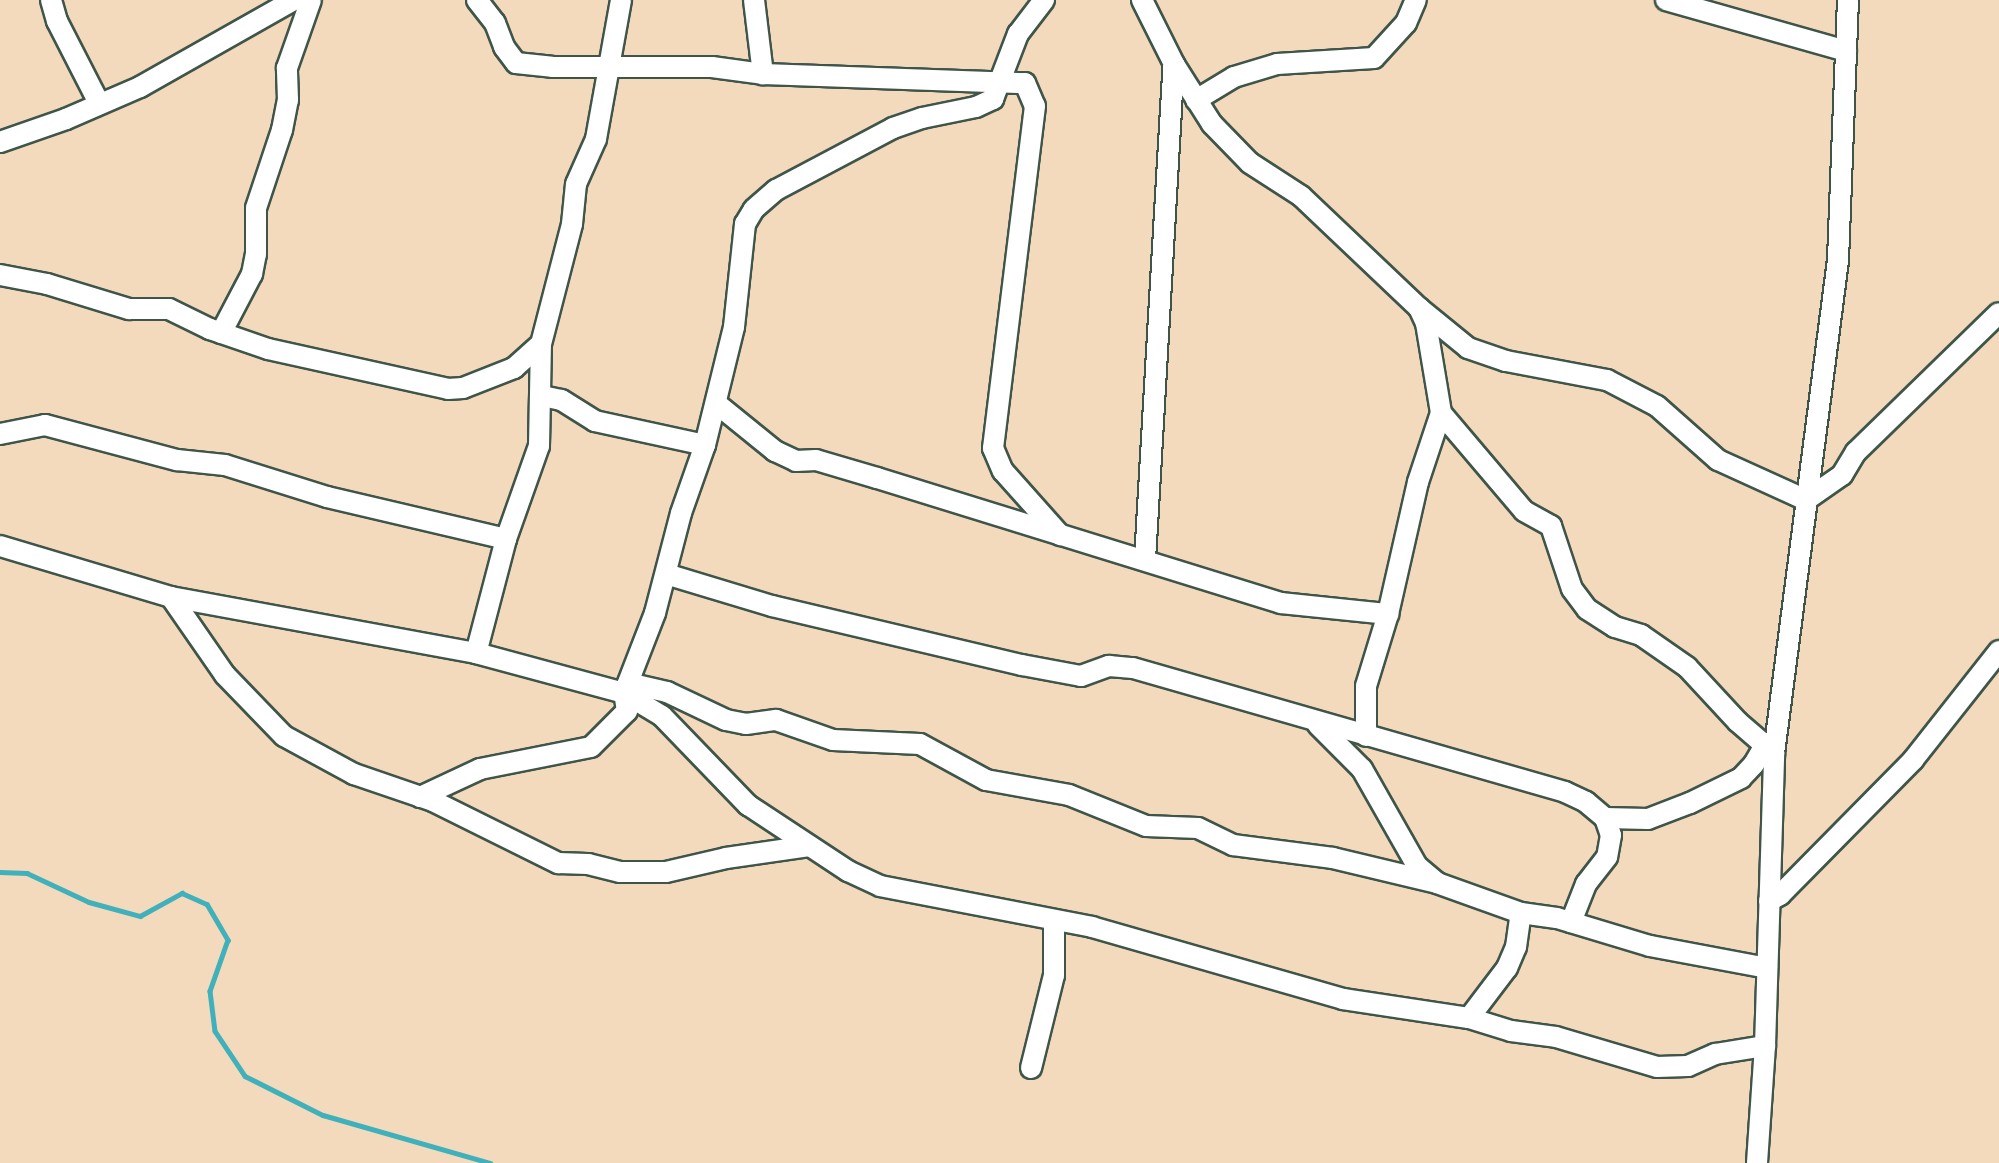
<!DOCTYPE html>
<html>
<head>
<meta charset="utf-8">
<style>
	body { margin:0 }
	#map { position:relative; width:1999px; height:1163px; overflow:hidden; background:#f4dabd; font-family:"Playpen Sans",sans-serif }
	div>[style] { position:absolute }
	.stream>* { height:4.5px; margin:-2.25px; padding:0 2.25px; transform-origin:2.25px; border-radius:2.25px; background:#40b0bb }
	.roads { filter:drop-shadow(2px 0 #3f5549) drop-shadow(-2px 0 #3f5549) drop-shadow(0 2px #3f5549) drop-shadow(0 -2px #3f5549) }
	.minor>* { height:20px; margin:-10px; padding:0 10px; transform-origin:10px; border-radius:10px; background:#fff }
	span { translate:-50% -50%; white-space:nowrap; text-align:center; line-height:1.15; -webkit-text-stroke:5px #f7f3e8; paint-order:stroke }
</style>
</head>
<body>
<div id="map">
	<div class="stream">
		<div style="left:0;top:872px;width:27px;rotate:2deg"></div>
		<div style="left:27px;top:873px;width:68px;rotate:25.1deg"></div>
		<div style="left:89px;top:902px;width:53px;rotate:15.4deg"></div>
		<div style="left:140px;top:916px;width:48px;rotate:-28.7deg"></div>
		<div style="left:182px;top:893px;width:27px;rotate:24deg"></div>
		<div style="left:207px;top:904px;width:42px;rotate:59.7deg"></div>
		<div style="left:228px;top:940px;width:54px;rotate:109.4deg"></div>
		<div style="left:210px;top:991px;width:40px;rotate:82.9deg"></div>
		<div style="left:215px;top:1031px;width:54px;rotate:56.3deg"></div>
		<div style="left:245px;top:1076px;width:87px;rotate:26.6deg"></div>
		<div style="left:323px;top:1115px;width:174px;rotate:16deg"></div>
	</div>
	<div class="roads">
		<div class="minor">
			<div style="left:51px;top:0;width:22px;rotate:74deg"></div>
			<div style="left:57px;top:21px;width:92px;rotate:62.9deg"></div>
			<div style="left:477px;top:0;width:29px;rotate:52deg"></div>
			<div style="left:495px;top:23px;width:26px;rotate:69deg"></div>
			<div style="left:504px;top:47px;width:20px;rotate:53deg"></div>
			<div style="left:516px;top:63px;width:36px;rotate:6deg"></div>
			<div style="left:552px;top:67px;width:160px"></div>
			<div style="left:712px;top:67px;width:51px;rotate:7.8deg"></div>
			<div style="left:763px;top:74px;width:262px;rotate:2deg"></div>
			<div style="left:1025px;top:83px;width:25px;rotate:67deg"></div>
			<div style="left:1035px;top:106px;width:345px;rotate:97deg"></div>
			<div style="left:993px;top:448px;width:25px;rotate:67deg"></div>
			<div style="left:1003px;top:471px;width:86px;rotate:48.3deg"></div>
			<div style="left:754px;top:0;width:75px;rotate:83.1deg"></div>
			<div style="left:1142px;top:0;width:72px;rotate:63.4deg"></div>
			<div style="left:1174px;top:64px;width:71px;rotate:57.7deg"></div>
			<div style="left:1212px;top:124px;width:54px;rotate:45.7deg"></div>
			<div style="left:1250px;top:163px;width:61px;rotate:32.9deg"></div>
			<div style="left:1301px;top:196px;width:163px;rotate:43.5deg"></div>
			<div style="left:1419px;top:308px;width:17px;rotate:65deg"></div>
			<div style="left:1426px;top:323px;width:91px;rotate:80.5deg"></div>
			<div style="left:1441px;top:413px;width:128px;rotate:49.7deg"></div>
			<div style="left:1524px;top:511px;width:31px;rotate:29deg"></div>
			<div style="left:1551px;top:526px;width:66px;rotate:71.6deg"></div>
			<div style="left:1572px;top:589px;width:25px;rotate:53deg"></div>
			<div style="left:1587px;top:609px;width:33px;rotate:33deg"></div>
			<div style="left:1615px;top:627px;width:27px;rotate:17deg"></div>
			<div style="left:1641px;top:635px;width:56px;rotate:34.8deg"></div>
			<div style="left:1687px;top:667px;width:75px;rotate:47.2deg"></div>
			<div style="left:1738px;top:722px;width:48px;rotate:40.7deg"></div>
			<div style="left:1666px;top:0;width:187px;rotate:15.8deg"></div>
			<div style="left:1196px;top:100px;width:44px;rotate:-31.2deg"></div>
			<div style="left:1234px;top:77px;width:45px;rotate:-16.8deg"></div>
			<div style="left:1277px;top:64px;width:97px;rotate:-3.5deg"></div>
			<div style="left:1374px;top:58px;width:47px;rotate:-47.6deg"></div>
			<div style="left:1406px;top:23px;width:25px;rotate:-67deg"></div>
			<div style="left:0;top:142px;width:70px;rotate:-19.2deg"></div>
			<div style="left:66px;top:119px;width:81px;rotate:-23.4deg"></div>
			<div style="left:140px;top:87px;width:177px;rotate:-29.5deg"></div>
			<div style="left:0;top:275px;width:48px;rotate:10.8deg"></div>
			<div style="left:47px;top:284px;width:86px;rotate:17deg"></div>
			<div style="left:129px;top:309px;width:40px"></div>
			<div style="left:169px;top:309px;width:46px;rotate:26deg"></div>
			<div style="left:210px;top:329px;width:61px;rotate:19deg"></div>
			<div style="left:268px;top:349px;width:184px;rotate:12.5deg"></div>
			<div style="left:448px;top:389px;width:15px;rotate:-4deg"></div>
			<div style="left:463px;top:388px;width:55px;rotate:-21.4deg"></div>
			<div style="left:514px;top:368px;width:36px;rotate:-42deg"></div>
			<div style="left:1419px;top:308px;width:63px;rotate:39.2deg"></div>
			<div style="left:1468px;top:348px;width:40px;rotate:18.9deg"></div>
			<div style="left:1506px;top:361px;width:103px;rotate:10.7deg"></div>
			<div style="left:1607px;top:380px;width:56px;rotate:27.5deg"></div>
			<div style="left:1657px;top:406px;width:81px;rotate:41.5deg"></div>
			<div style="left:1718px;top:460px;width:97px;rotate:24.4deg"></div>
			<div style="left:1806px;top:500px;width:44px;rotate:-34.8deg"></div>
			<div style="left:1842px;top:475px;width:27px;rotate:-59deg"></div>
			<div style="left:1856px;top:452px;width:199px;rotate:-44.2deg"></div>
			<div style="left:221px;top:333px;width:67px;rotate:-62.3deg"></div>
			<div style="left:252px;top:274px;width:20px;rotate:-79deg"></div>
			<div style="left:256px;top:254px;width:46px;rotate:-90deg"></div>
			<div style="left:256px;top:208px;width:82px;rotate:-71.6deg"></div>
			<div style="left:282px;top:130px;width:31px;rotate:-79deg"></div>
			<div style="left:288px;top:100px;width:32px;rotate:-92deg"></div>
			<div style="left:287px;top:68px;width:72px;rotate:-70.6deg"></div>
			<div style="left:717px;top:404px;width:75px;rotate:39deg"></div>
			<div style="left:775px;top:451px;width:23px;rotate:25deg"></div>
			<div style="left:796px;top:461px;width:20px;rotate:-3deg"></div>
			<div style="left:816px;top:460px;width:64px;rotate:16.4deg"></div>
			<div style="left:877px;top:478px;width:423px;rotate:17.2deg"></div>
			<div style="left:1281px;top:603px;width:108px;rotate:5.9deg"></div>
			<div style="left:0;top:434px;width:46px;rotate:-11.3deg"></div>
			<div style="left:45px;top:425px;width:137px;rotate:14.9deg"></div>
			<div style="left:177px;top:460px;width:48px;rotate:5.9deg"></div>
			<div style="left:225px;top:465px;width:107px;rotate:17.4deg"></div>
			<div style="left:327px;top:497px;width:184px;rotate:13.2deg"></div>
			<div style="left:506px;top:539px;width:118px;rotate:104.7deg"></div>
			<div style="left:476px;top:653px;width:153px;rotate:15.1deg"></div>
			<div style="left:624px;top:693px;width:44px;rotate:31.2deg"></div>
			<div style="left:662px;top:716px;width:124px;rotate:46deg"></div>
			<div style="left:748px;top:805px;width:120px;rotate:33.4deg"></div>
			<div style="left:848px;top:871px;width:35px;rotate:25deg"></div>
			<div style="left:880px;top:886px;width:216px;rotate:10.9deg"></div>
			<div style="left:1092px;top:927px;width:261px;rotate:16deg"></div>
			<div style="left:1343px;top:999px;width:127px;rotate:8.6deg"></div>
			<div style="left:1469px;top:1018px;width:44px;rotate:17.2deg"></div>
			<div style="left:1511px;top:1031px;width:45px;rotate:7.6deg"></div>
			<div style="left:1556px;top:1037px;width:105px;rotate:16.5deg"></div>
			<div style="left:1657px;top:1067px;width:31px;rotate:-2deg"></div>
			<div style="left:1688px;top:1066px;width:30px;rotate:-24deg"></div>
			<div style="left:1715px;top:1054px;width:51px;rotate:-9.1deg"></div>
			<div style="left:705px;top:445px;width:122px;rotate:-76.2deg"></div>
			<div style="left:734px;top:327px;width:104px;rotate:-83.9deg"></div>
			<div style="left:745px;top:224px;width:17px;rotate:-59deg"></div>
			<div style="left:754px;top:209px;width:29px;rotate:-41deg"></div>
			<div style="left:776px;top:190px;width:132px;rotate:-27.9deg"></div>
			<div style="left:893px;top:128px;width:31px;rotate:-19deg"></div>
			<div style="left:922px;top:118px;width:55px;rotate:-11.5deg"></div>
			<div style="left:976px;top:107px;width:19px;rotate:-25deg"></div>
			<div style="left:993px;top:99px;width:70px;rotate:-69deg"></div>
			<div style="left:1018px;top:34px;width:43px;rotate:-52.6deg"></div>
			<div style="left:506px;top:539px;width:99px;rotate:-70.5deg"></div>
			<div style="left:539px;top:446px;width:102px;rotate:-88.9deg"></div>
			<div style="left:541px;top:344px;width:124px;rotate:-75.5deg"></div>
			<div style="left:572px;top:224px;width:40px;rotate:-84.3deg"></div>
			<div style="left:576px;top:184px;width:49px;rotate:-66deg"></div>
			<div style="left:596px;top:139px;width:141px;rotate:-79.8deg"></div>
			<div style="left:0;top:546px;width:178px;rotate:16.6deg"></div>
			<div style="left:171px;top:597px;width:95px;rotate:55.3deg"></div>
			<div style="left:225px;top:675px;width:85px;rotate:46deg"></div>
			<div style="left:284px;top:736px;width:80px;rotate:28.5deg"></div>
			<div style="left:354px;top:774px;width:83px;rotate:18.9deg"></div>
			<div style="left:433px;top:801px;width:140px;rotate:26.4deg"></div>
			<div style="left:558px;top:863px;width:30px;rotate:2deg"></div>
			<div style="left:588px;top:864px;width:33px;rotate:14deg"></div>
			<div style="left:620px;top:872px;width:46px"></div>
			<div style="left:666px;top:872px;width:62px;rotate:-13.1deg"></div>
			<div style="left:726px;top:858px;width:84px;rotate:-8.2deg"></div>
			<div style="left:1145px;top:560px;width:497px;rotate:-86.7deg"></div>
			<div style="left:666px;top:574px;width:111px;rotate:16.8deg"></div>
			<div style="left:772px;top:606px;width:257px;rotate:13.3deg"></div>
			<div style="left:1022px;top:665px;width:60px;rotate:10.6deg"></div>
			<div style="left:1081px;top:676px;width:30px;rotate:-20deg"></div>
			<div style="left:1109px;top:666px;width:24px;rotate:5deg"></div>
			<div style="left:1133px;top:668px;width:449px;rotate:16deg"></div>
			<div style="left:1565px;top:792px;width:23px;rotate:25deg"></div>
			<div style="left:1586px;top:802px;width:25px;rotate:40deg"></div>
			<div style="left:1605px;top:818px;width:18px;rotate:71deg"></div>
			<div style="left:1611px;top:835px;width:22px;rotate:100deg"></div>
			<div style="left:1607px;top:857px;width:34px;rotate:128deg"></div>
			<div style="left:1586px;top:884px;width:41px;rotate:111.5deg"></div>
			<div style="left:171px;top:597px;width:310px;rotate:10.4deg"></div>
			<div style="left:628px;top:683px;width:40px;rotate:13deg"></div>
			<div style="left:667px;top:692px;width:65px;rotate:25.4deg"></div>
			<div style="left:726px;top:720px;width:20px;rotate:11deg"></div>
			<div style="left:746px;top:724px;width:30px;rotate:-8deg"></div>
			<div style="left:776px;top:720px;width:60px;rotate:19.3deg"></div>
			<div style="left:833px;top:740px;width:87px;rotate:2.6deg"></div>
			<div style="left:920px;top:744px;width:75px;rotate:28.6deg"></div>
			<div style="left:986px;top:780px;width:84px;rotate:10.2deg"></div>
			<div style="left:1069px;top:795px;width:83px;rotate:21.9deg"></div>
			<div style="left:1146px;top:826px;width:52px;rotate:2.2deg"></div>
			<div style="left:1198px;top:828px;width:39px;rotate:26deg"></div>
			<div style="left:1233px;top:845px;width:101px;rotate:7.4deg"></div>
			<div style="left:1333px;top:858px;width:107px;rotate:13.5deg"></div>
			<div style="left:1318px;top:725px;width:62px;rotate:45deg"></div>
			<div style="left:1362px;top:769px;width:112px;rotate:60.4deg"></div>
			<div style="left:1417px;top:866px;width:26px;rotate:40deg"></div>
			<div style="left:1437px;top:883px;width:89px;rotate:19.7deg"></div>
			<div style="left:1366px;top:736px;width:50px;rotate:-90deg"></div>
			<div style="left:1366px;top:686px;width:75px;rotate:-73deg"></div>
			<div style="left:1388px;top:614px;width:135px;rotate:-77.2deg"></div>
			<div style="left:1418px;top:482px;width:73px;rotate:-71.6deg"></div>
			<div style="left:420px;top:797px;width:66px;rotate:-25deg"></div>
			<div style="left:480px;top:769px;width:113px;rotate:-11.2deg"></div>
			<div style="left:591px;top:747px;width:51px;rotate:-45deg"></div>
			<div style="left:627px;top:711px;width:18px;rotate:-99deg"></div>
			<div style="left:624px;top:693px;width:86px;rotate:-68.8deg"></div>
			<div style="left:655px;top:613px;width:103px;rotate:-75.4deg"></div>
			<div style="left:681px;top:513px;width:72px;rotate:-70.6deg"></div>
			<div style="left:705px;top:445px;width:113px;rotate:-167.7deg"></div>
			<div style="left:595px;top:421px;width:40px;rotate:-148deg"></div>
			<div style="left:561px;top:400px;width:19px;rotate:-168deg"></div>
			<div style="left:1605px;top:818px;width:43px;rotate:1.3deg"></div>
			<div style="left:1648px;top:819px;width:45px;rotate:-20.9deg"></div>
			<div style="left:1690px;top:803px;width:57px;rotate:-26.1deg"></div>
			<div style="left:1741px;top:778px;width:19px;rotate:-47deg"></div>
			<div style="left:1754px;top:764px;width:22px;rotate:-60deg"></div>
			<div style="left:1769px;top:901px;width:13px;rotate:-29deg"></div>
			<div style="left:1780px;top:895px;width:190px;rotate:-45.4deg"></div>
			<div style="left:1913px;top:760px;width:139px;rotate:-51.7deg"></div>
			<div style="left:1469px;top:1018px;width:63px;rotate:-52.8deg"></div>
			<div style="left:1507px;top:968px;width:23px;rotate:-67deg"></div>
			<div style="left:1516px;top:947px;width:34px;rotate:-82deg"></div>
			<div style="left:1521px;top:913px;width:36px;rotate:8deg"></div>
			<div style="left:1557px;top:918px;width:97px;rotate:16.8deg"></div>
			<div style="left:1650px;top:946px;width:119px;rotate:10.6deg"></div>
			<div style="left:1031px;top:1068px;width:96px;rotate:-76.1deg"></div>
			<div style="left:1054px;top:975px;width:55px;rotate:-90deg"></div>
			<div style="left:1757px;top:1163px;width:117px;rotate:-86.1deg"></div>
			<div style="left:1765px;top:1046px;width:293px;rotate:-88.2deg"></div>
			<div style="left:1774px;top:753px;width:497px;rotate:-82.6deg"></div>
			<div style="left:1838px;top:260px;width:260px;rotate:-87.8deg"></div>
		</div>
	</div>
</div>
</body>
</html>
